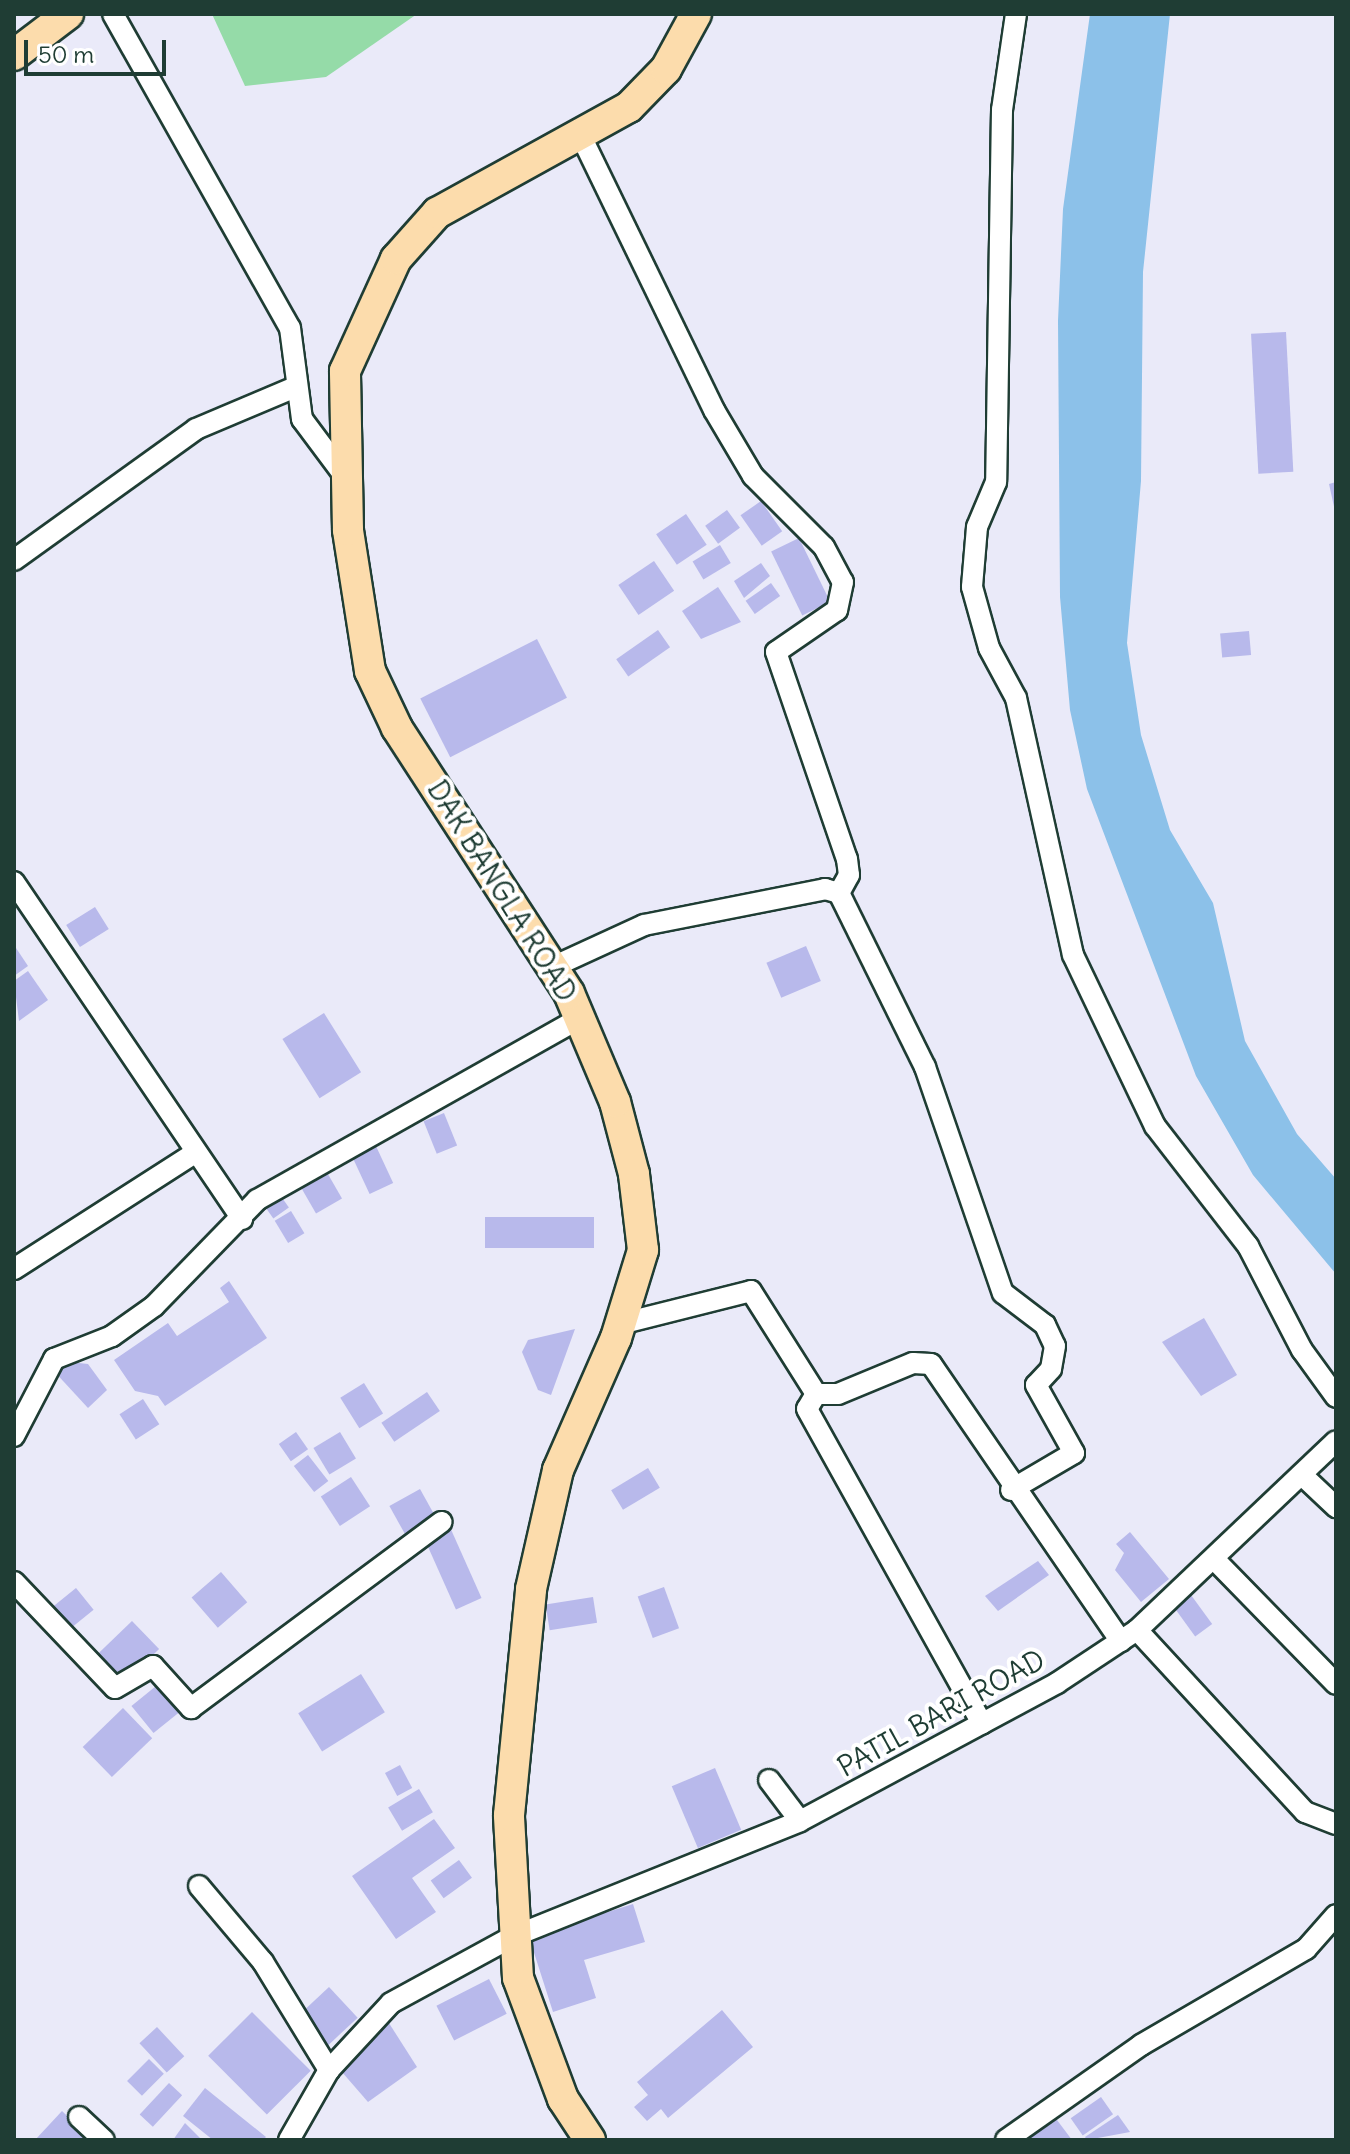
<!DOCTYPE html>
<html>
<head>
<meta charset="utf-8">
<style>
	body { margin:0 }
	#map { position:relative; width:1350px; height:2154px; overflow:hidden; background:#eaeaf9; font-family:Delius,sans-serif }
	div>[style] { position:absolute }
	.green>* { inset:0; background:#95dba8 }
	.water>* { inset:0; background:#8cc1e9 }
	.building>* { inset:0; background:#b8b9eb; transform-origin:0 0 }
	.roads { filter:drop-shadow(2px 0 #1f3d34) drop-shadow(-2px 0 #1f3d34) drop-shadow(0 2px #1f3d34) drop-shadow(0 -2px #1f3d34) }
	.street>* { height:20px; margin:-10px; padding:0 10px; transform-origin:10px; border-radius:10px; background:#fff }
	.primary>* { height:30px; margin:-15px; padding:0 15px; transform-origin:15px; border-radius:15px; background:#fcdcac }
	span { translate:-50% -50%; white-space:nowrap; text-align:center; line-height:1.15; -webkit-text-stroke:8px #fff; paint-order:stroke }
	.street-label { font-size:28px; color:#1f3d34 }
	.frame { position:absolute; inset:0; border:16px solid #1f3d34; pointer-events:none }
	.scale { position:absolute; left:24px; top:40px; width:142px; height:36px; box-sizing:border-box; border:4px solid #1f3d34; border-top:0; padding-left:10px; font-size:24px; line-height:28px; white-space:nowrap; color:#1f3d34; -webkit-text-stroke:6px #fff; paint-order:stroke }
</style>
</head>
<body>
<div id="map">
	<div class="green">
		<div style="clip-path:polygon(212px 14px,417px 14px,326px 77px,245px 86px)"></div>
	</div>
	<div class="water">
		<div style="clip-path:polygon(1090px 14px,1170px 14px,1143px 272px,1141px 481px,1127px 643px,1141px 735px,1170px 830px,1213px 903px,1245px 1041px,1297px 1134px,1336px 1179px,1336px 1274px,1253px 1175px,1196px 1076px,1087px 789px,1070px 710px,1060px 597px,1058px 321px,1063px 209px)"></div>
	</div>
	<div class="building">
		<div style="left:1286px;top:332px;width:140px;height:35px;rotate:87deg"></div>
		<div style="clip-path:polygon(1336px 482px,1336px 511px,1335px 511px,1329px 484px)"></div>
		<div style="left:761px;top:501px;width:37px;height:25px;rotate:55deg"></div>
		<div style="left:727px;top:510px;width:22px;height:27px;rotate:54deg"></div>
		<div style="left:686px;top:514px;width:37px;height:36px;rotate:56deg"></div>
		<div style="left:799px;top:538px;width:71px;height:31px;rotate:64deg"></div>
		<div style="left:720px;top:545px;width:21px;height:32px;rotate:59deg"></div>
		<div style="left:654px;top:561px;width:36px;height:43px;rotate:56deg"></div>
		<div style="clip-path:polygon(761px 563px,770px 576px,744px 598px,734px 581px)"></div>
		<div style="left:771px;top:583px;width:16px;height:31px;rotate:55deg"></div>
		<div style="clip-path:polygon(718px 587px,741px 622px,701px 639px,682px 611px)"></div>
		<div style="left:658px;top:630px;width:21px;height:51px;rotate:55deg"></div>
		<div style="left:1249px;top:631px;width:24px;height:29px;rotate:85deg"></div>
		<div style="left:537px;top:639px;width:66px;height:131px;rotate:63deg"></div>
		<div style="left:95px;top:907px;width:26px;height:34px;rotate:58deg"></div>
		<div style="clip-path:polygon(14px 945px,28px 966px,14px 976px)"></div>
		<div style="left:806px;top:946px;width:38px;height:43px;rotate:67deg"></div>
		<div style="clip-path:polygon(28px 971px,48px 1000px,19px 1021px,14px 981px)"></div>
		<div style="left:324px;top:1013px;width:70px;height:49px;rotate:58deg"></div>
		<div style="left:444px;top:1113px;width:35px;height:22px;rotate:68deg"></div>
		<div style="left:375px;top:1144px;width:43px;height:26px;rotate:65deg"></div>
		<div style="left:325px;top:1169px;width:34px;height:30px;rotate:60deg"></div>
		<div style="left:278px;top:1192px;width:19px;height:19px;rotate:55deg"></div>
		<div style="left:291px;top:1211px;width:26px;height:19px;rotate:59deg"></div>
		<div style="left:594px;top:1217px;width:31px;height:109px;rotate:90deg"></div>
		<div style="clip-path:polygon(229px 1281px,267px 1338px,165px 1406px,158px 1396px,135px 1391px,114px 1360px,168px 1323px,177px 1336px,229px 1302px,220px 1288px)"></div>
		<div style="clip-path:polygon(1204px 1318px,1237px 1375px,1201px 1396px,1162px 1342px)"></div>
		<div style="clip-path:polygon(575px 1329px,551px 1395px,538px 1390px,522px 1352px,528px 1340px)"></div>
		<div style="clip-path:polygon(61px 1361px,88px 1364px,107px 1390px,88px 1408px,52px 1369px)"></div>
		<div style="left:364px;top:1383px;width:36px;height:28px;rotate:58deg"></div>
		<div style="left:427px;top:1392px;width:23px;height:55px;rotate:56deg"></div>
		<div style="left:143px;top:1399px;width:30px;height:28px;rotate:57deg"></div>
		<div style="left:296px;top:1432px;width:21px;height:21px;rotate:55deg"></div>
		<div style="left:340px;top:1432px;width:31px;height:31px;rotate:59deg"></div>
		<div style="left:308px;top:1455px;width:33px;height:18px;rotate:52deg"></div>
		<div style="left:648px;top:1468px;width:23px;height:43px;rotate:59deg"></div>
		<div style="left:351px;top:1477px;width:35px;height:36px;rotate:57deg"></div>
		<div style="left:420px;top:1489px;width:33px;height:35px;rotate:61deg"></div>
		<div style="left:449px;top:1525px;width:80px;height:28px;rotate:66deg"></div>
		<div style="clip-path:polygon(1130px 1532px,1169px 1579px,1141px 1602px,1115px 1570px,1124px 1553px,1116px 1544px)"></div>
		<div style="clip-path:polygon(1038px 1561px,1049px 1575px,998px 1611px,985px 1596px)"></div>
		<div style="left:221px;top:1572px;width:40px;height:39px;rotate:49deg"></div>
		<div style="left:664px;top:1587px;width:44px;height:28px;rotate:70deg"></div>
		<div style="left:76px;top:1588px;width:28px;height:31px;rotate:51deg"></div>
		<div style="left:1191px;top:1595px;width:36px;height:21px;rotate:54deg"></div>
		<div style="left:593px;top:1597px;width:26px;height:48px;rotate:81deg"></div>
		<div style="left:132px;top:1621px;width:39px;height:52px;rotate:46deg"></div>
		<div style="left:361px;top:1674px;width:45px;height:74px;rotate:58deg"></div>
		<div style="left:161px;top:1682px;width:35px;height:38px;rotate:51deg"></div>
		<div style="left:123px;top:1708px;width:42px;height:56px;rotate:46deg"></div>
		<div style="left:400px;top:1765px;width:26px;height:17px;rotate:62deg"></div>
		<div style="left:715px;top:1768px;width:67px;height:47px;rotate:67deg"></div>
		<div style="left:419px;top:1789px;width:27px;height:36px;rotate:59deg"></div>
		<div style="clip-path:polygon(434px 1819px,455px 1848px,412px 1878px,436px 1912px,396px 1939px,352px 1876px)"></div>
		<div style="left:459px;top:1860px;width:22px;height:35px;rotate:54deg"></div>
		<div style="clip-path:polygon(633px 1904px,645px 1942px,584px 1960px,596px 1998px,553px 2012px,529px 1937px)"></div>
		<div style="left:489px;top:1979px;width:39px;height:59px;rotate:63deg"></div>
		<div style="left:329px;top:1987px;width:42px;height:45px;rotate:47deg"></div>
		<div style="clip-path:polygon(722px 2010px,753px 2047px,668px 2118px,661px 2109px,647px 2121px,634px 2107px,648px 2095px,637px 2082px)"></div>
		<div style="left:252px;top:2012px;width:83px;height:62px;rotate:45deg"></div>
		<div style="clip-path:polygon(387px 2020px,417px 2067px,368px 2102px,335px 2064px)"></div>
		<div style="left:157px;top:2027px;width:40px;height:24px;rotate:47deg"></div>
		<div style="left:149px;top:2059px;width:21px;height:31px;rotate:45deg"></div>
		<div style="left:169px;top:2083px;width:18px;height:43px;rotate:43deg"></div>
		<div style="clip-path:polygon(205px 2088px,266px 2137px,263px 2140px,213px 2140px,183px 2116px)"></div>
		<div style="left:1101px;top:2097px;width:21px;height:37px;rotate:55deg"></div>
		<div style="clip-path:polygon(62px 2111px,92px 2140px,35px 2140px)"></div>
		<div style="clip-path:polygon(1118px 2115px,1130px 2132px,1087px 2140px,1085px 2137px)"></div>
		<div style="clip-path:polygon(1054px 2116px,1072px 2140px,1022px 2140px)"></div>
		<div style="clip-path:polygon(185px 2123px,202px 2140px,173px 2140px)"></div>
	</div>
	<div class="roads">
		<div class="street">
			<div style="left:113px;top:14px;width:360px;rotate:60.6deg"></div>
			<div style="left:290px;top:328px;width:92px;rotate:82.5deg"></div>
			<div style="left:302px;top:419px;width:74px;rotate:53.3deg"></div>
			<div style="left:1016px;top:14px;width:97px;rotate:98.3deg"></div>
			<div style="left:1002px;top:110px;width:372px;rotate:90.9deg"></div>
			<div style="left:996px;top:482px;width:49px;rotate:112.9deg"></div>
			<div style="left:977px;top:527px;width:60px;rotate:94.8deg"></div>
			<div style="left:972px;top:587px;width:63px;rotate:74.4deg"></div>
			<div style="left:989px;top:648px;width:57px;rotate:61.6deg"></div>
			<div style="left:1016px;top:698px;width:263px;rotate:77.5deg"></div>
			<div style="left:1073px;top:955px;width:190px;rotate:64.4deg"></div>
			<div style="left:1155px;top:1126px;width:152px;rotate:52.2deg"></div>
			<div style="left:1248px;top:1246px;width:117px;rotate:62.6deg"></div>
			<div style="left:1302px;top:1350px;width:58px;rotate:54.1deg"></div>
			<div style="left:580px;top:134px;width:307px;rotate:64.1deg"></div>
			<div style="left:714px;top:410px;width:77px;rotate:59.4deg"></div>
			<div style="left:753px;top:476px;width:100px;rotate:45deg"></div>
			<div style="left:824px;top:547px;width:40px;rotate:62deg"></div>
			<div style="left:843px;top:582px;width:29px;rotate:102deg"></div>
			<div style="left:837px;top:610px;width:74px;rotate:145.5deg"></div>
			<div style="left:776px;top:652px;width:219px;rotate:71.1deg"></div>
			<div style="left:847px;top:859px;width:16px;rotate:83deg"></div>
			<div style="left:849px;top:875px;width:21px;rotate:119deg"></div>
			<div style="left:14px;top:560px;width:224px;rotate:-35.7deg"></div>
			<div style="left:196px;top:429px;width:105px;rotate:-22.9deg"></div>
			<div style="left:14px;top:882px;width:407px;rotate:55.9deg"></div>
			<div style="left:555px;top:966px;width:98px;rotate:-24.7deg"></div>
			<div style="left:644px;top:925px;width:185px;rotate:-11.2deg"></div>
			<div style="left:825px;top:889px;width:15px;rotate:16deg"></div>
			<div style="left:839px;top:893px;width:194px;rotate:63.7deg"></div>
			<div style="left:925px;top:1067px;width:239px;rotate:71deg"></div>
			<div style="left:1003px;top:1293px;width:53px;rotate:37.3deg"></div>
			<div style="left:1045px;top:1325px;width:23px;rotate:65deg"></div>
			<div style="left:1055px;top:1346px;width:23px;rotate:100deg"></div>
			<div style="left:1051px;top:1369px;width:22px;rotate:133deg"></div>
			<div style="left:1036px;top:1385px;width:78px;rotate:60.8deg"></div>
			<div style="left:1074px;top:1453px;width:73px;rotate:149.6deg"></div>
			<div style="left:14px;top:1269px;width:216px;rotate:-32.7deg"></div>
			<div style="left:620px;top:1324px;width:135px;rotate:-14.1deg"></div>
			<div style="left:751px;top:1291px;width:122px;rotate:57.7deg"></div>
			<div style="left:816px;top:1394px;width:22px"></div>
			<div style="left:838px;top:1394px;width:81px;rotate:-22.5deg"></div>
			<div style="left:913px;top:1363px;width:18px;rotate:3deg"></div>
			<div style="left:931px;top:1364px;width:336px;rotate:55.6deg"></div>
			<div style="left:816px;top:1394px;width:17px;rotate:121deg"></div>
			<div style="left:807px;top:1409px;width:360px;rotate:60.9deg"></div>
			<div style="left:14px;top:1436px;width:87px;rotate:-62.5deg"></div>
			<div style="left:54px;top:1359px;width:62px;rotate:-21.6deg"></div>
			<div style="left:112px;top:1336px;width:52px;rotate:-35.5deg"></div>
			<div style="left:154px;top:1306px;width:148px;rotate:-45.8deg"></div>
			<div style="left:257px;top:1200px;width:371px;rotate:-29.4deg"></div>
			<div style="left:1302px;top:1475px;width:47px;rotate:43.3deg"></div>
			<div style="left:1215px;top:1560px;width:173px;rotate:45.7deg"></div>
			<div style="left:14px;top:1582px;width:146px;rotate:46.4deg"></div>
			<div style="left:115px;top:1688px;width:44px;rotate:-30.1deg"></div>
			<div style="left:153px;top:1666px;width:57px;rotate:47.9deg"></div>
			<div style="left:191px;top:1708px;width:312px;rotate:-36.6deg"></div>
			<div style="left:1137px;top:1630px;width:248px;rotate:47.3deg"></div>
			<div style="left:1305px;top:1812px;width:33px;rotate:21deg"></div>
			<div style="left:769px;top:1780px;width:51px;rotate:52.9deg"></div>
			<div style="left:199px;top:1886px;width:99px;rotate:49.9deg"></div>
			<div style="left:263px;top:1962px;width:127px;rotate:58.6deg"></div>
			<div style="left:79px;top:2117px;width:34px;rotate:43deg"></div>
			<div style="left:289px;top:2140px;width:81px;rotate:-60.3deg"></div>
			<div style="left:329px;top:2070px;width:91px;rotate:-47.2deg"></div>
			<div style="left:391px;top:2003px;width:138px;rotate:-28.6deg"></div>
			<div style="left:512px;top:1937px;width:310px;rotate:-21.9deg"></div>
			<div style="left:800px;top:1821px;width:292px;rotate:-28.2deg"></div>
			<div style="left:1057px;top:1683px;width:96px;rotate:-33.5deg"></div>
			<div style="left:1137px;top:1630px;width:274px;rotate:-43.5deg"></div>
			<div style="left:1006px;top:2140px;width:165px;rotate:-35.1deg"></div>
			<div style="left:1141px;top:2045px;width:191px;rotate:-30.2deg"></div>
			<div style="left:1306px;top:1949px;width:45px;rotate:-48.6deg"></div>
		</div>
		<div class="primary">
			<div style="left:14px;top:55px;width:68px;rotate:-37.2deg"></div>
			<div style="left:590px;top:2140px;width:49px;rotate:-123.4deg"></div>
			<div style="left:563px;top:2099px;width:129px;rotate:-110.4deg"></div>
			<div style="left:518px;top:1978px;width:163px;rotate:-93.2deg"></div>
			<div style="left:509px;top:1815px;width:227px;rotate:-84.4deg"></div>
			<div style="left:531px;top:1589px;width:122px;rotate:-77.2deg"></div>
			<div style="left:558px;top:1470px;width:144px;rotate:-66.3deg"></div>
			<div style="left:616px;top:1338px;width:92px;rotate:-72.9deg"></div>
			<div style="left:643px;top:1250px;width:77px;rotate:-96.8deg"></div>
			<div style="left:634px;top:1174px;width:74px;rotate:-104.8deg"></div>
			<div style="left:615px;top:1102px;width:118px;rotate:-112.9deg"></div>
			<div style="left:569px;top:993px;width:316px;rotate:-123deg"></div>
			<div style="left:397px;top:728px;width:63px;rotate:-115.3deg"></div>
			<div style="left:370px;top:671px;width:143px;rotate:-98.9deg"></div>
			<div style="left:348px;top:530px;width:159px;rotate:-91.1deg"></div>
			<div style="left:345px;top:371px;width:123px;rotate:-65.5deg"></div>
			<div style="left:396px;top:259px;width:62px;rotate:-48.3deg"></div>
			<div style="left:437px;top:213px;width:219px;rotate:-28.9deg"></div>
			<div style="left:629px;top:107px;width:53px;rotate:-45.8deg"></div>
			<div style="left:666px;top:69px;width:63px;rotate:-61.4deg"></div>
		</div>
	</div>
	<div class="street-label">
		<span style="left:502px;top:891px;rotate:58deg">DAK BANGLA ROAD</span>
		<span style="left:941px;top:1713px;rotate:-29deg">PATIL BARI ROAD</span>
	</div>
	<div class="frame"></div>
	<div class="scale">50 m</div>
</div>
</body>
</html>
